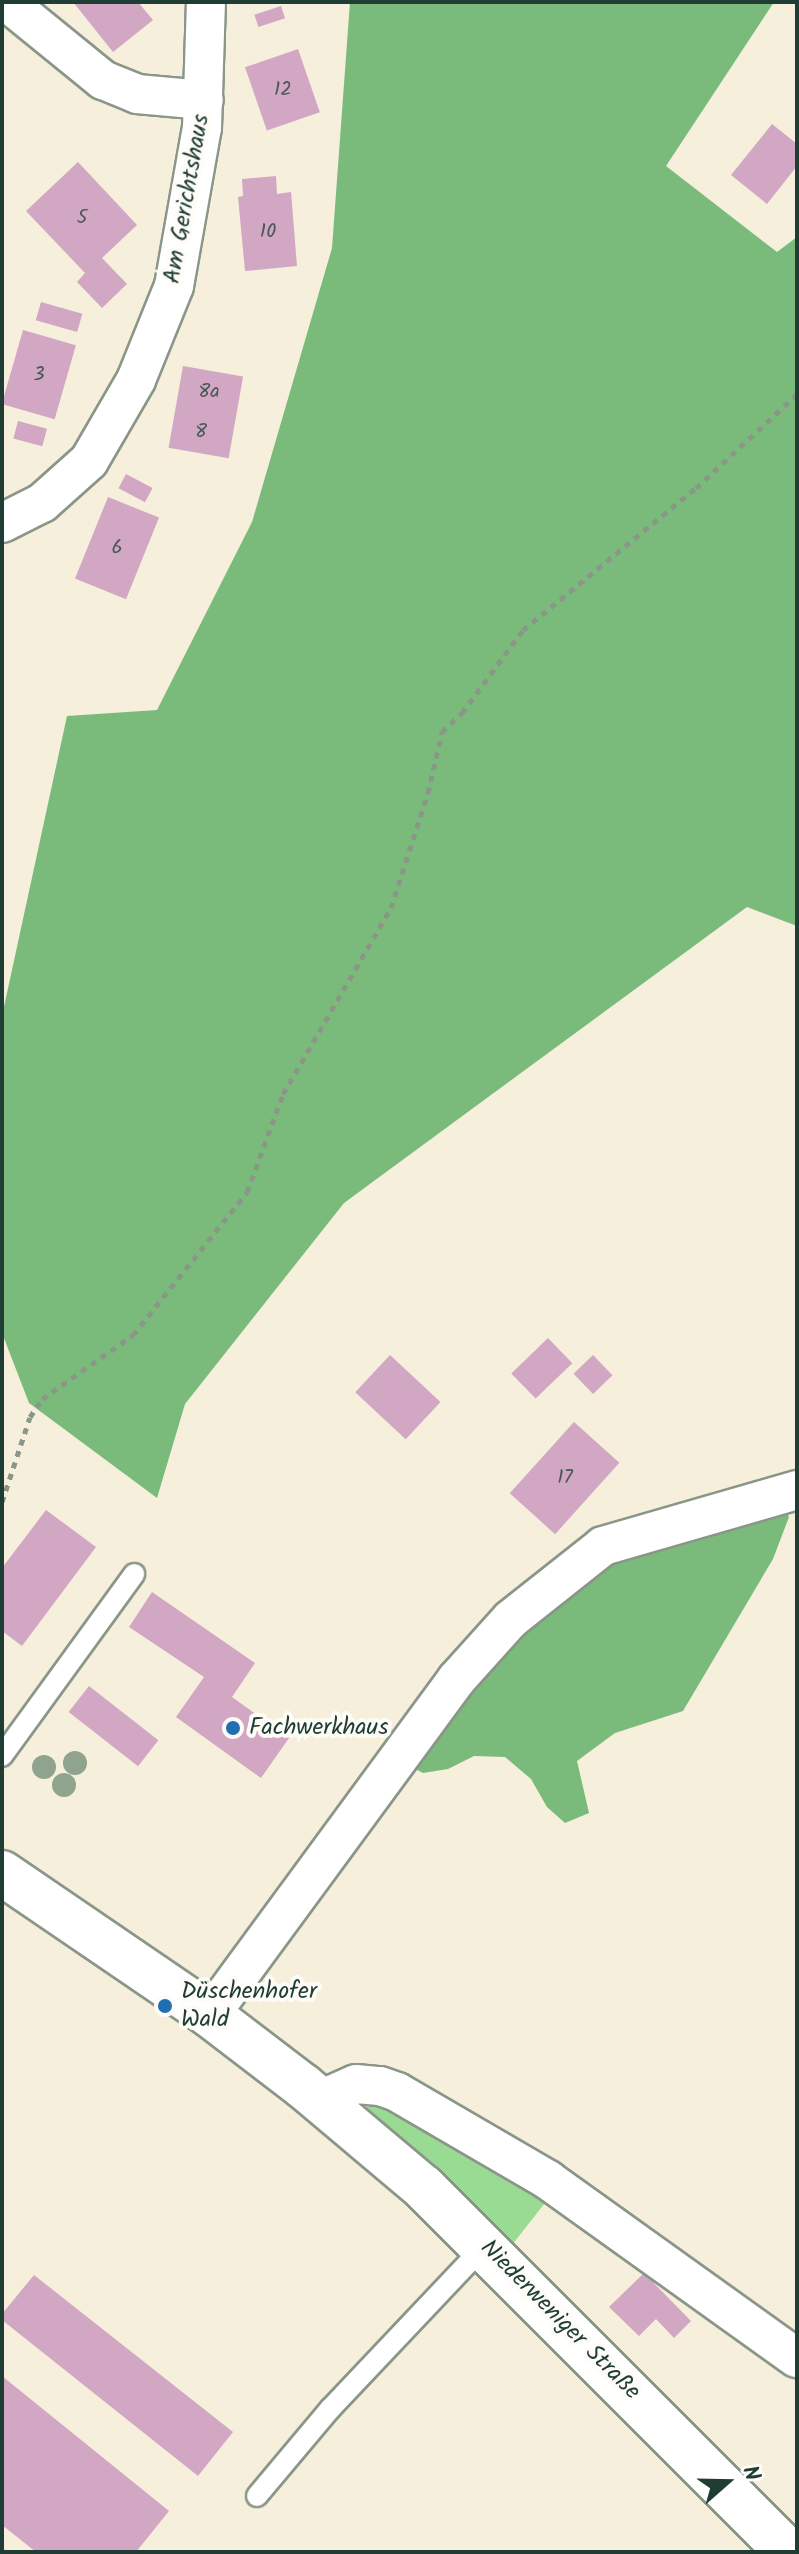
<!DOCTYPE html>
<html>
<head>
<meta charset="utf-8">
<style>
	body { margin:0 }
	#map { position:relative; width:799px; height:2554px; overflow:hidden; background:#f5efdc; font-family:Kalam,sans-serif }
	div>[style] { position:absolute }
	.green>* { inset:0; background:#99db92 }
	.forest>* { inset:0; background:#7abb7c }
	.building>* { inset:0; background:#d2a7c3; transform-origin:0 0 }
	.path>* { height:5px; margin-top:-2.5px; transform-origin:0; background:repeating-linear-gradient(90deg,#8a9688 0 6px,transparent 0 12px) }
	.roads { filter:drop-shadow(2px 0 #8a9688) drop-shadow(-2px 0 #8a9688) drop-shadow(0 2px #8a9688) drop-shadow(0 -2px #8a9688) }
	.service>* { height:20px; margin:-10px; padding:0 10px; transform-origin:10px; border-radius:10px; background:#fff }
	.minor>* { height:38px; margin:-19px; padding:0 19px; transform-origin:19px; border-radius:19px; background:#fff }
	.tertiary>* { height:44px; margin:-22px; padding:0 22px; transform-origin:22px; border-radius:22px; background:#fff }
	.trees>* { width:24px; height:24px; margin:-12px; border-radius:50%; background:#90a38d }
	.dots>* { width:22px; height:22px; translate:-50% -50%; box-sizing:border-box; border:4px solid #fdfcf7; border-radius:50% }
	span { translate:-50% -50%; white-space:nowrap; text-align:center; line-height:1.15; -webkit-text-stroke:8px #fdfcf7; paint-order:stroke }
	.number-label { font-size:20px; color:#4c5858 }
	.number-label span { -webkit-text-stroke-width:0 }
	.street-label { font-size:24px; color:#1f3d34 }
	.poi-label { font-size:24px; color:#1f3d34 }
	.left { translate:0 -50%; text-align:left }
	.frame { position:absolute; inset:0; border:4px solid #1f3d34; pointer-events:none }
	.north { position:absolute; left:687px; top:2442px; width:80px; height:80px; -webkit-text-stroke:6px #fdfcf7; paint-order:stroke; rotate:70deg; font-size:22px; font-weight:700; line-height:32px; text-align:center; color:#1f3d34 }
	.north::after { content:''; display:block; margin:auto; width:28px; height:36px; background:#1f3d34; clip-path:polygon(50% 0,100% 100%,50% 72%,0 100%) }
</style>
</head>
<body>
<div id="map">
	<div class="green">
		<div style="clip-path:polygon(387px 2097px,552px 2194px,508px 2250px,363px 2116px,370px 2099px)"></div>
	</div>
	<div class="forest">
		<div style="clip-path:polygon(350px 2px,774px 2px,666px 166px,777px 252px,797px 237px,797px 926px,747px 907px,344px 1203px,185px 1404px,157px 1498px,29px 1403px,2px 1333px,2px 1016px,67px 716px,157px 710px,252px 522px,332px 248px)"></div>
		<div style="clip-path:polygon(779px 1500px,789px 1517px,773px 1559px,683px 1711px,615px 1733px,577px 1761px,589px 1813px,565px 1823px,547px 1807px,531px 1779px,505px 1757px,474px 1756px,448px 1769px,423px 1773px,400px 1761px,582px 1562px)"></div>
	</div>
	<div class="building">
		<div style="clip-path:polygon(73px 2px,138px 2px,153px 20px,113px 52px)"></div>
		<div style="left:281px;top:6px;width:13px;height:28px;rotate:72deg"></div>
		<div style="left:298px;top:49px;width:67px;height:56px;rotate:71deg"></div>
		<div style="clip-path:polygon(772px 124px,797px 144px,797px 166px,767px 204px,731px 175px)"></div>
		<div style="clip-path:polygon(78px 162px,137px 225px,102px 258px,127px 284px,102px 308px,77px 282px,85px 273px,26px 211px)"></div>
		<div style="clip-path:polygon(276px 176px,277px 194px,291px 192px,297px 266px,245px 271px,238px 197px,243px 196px,242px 179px)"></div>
		<div style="left:41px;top:302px;width:43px;height:19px;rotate:16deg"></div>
		<div style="left:23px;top:330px;width:55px;height:77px;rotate:16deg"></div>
		<div style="left:183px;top:366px;width:61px;height:83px;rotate:10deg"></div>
		<div style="left:18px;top:421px;width:30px;height:18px;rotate:15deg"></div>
		<div style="left:126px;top:474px;width:30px;height:16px;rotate:28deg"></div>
		<div style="left:108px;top:497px;width:55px;height:88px;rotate:22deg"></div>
		<div style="left:548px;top:1338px;width:35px;height:51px;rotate:46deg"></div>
		<div style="left:390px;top:1355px;width:69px;height:51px;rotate:43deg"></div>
		<div style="left:593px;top:1355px;width:28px;height:27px;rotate:46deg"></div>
		<div style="left:574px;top:1422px;width:61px;height:96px;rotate:42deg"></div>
		<div style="clip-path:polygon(46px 1510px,96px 1547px,22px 1646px,2px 1631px,2px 1568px)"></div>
		<div style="clip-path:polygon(152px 1592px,255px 1663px,232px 1697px,289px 1738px,261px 1778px,176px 1717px,204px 1677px,129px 1627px)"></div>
		<div style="left:89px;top:1686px;width:88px;height:33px;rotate:38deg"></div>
		<div style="clip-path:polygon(644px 2273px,691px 2321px,674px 2338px,656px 2319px,639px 2336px,609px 2307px)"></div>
		<div style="clip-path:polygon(34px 2275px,233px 2432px,198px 2476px,2px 2320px,2px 2314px)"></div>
		<div style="clip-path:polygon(2px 2376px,169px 2511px,136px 2552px,36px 2552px,2px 2525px)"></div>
	</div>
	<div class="path">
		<div style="left:2px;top:1502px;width:89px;rotate:-71.8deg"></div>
		<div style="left:30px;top:1417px;width:22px;rotate:-56deg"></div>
		<div style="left:42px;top:1399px;width:111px;rotate:-35.1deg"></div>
		<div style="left:133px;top:1335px;width:183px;rotate:-51.4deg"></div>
		<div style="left:247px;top:1192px;width:104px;rotate:-69.8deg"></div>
		<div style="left:283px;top:1094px;width:215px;rotate:-59.9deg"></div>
		<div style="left:391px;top:908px;width:121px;rotate:-72.2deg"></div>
		<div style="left:428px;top:793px;width:63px;rotate:-77.1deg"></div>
		<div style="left:442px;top:732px;width:28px;rotate:-44deg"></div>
		<div style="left:462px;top:713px;width:103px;rotate:-53.7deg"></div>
		<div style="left:523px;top:630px;width:224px;rotate:-39.4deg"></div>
		<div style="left:696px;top:488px;width:138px;rotate:-42.9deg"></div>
	</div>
	<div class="roads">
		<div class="service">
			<div style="left:2px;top:1756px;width:225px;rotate:-54deg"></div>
			<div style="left:257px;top:2496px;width:114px;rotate:-50deg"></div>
			<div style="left:330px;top:2409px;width:226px;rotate:-46.6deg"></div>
		</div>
		<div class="minor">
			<div style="left:7px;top:2px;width:124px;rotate:39.1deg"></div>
			<div style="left:103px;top:80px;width:37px;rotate:22deg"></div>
			<div style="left:137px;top:94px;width:67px;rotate:5.1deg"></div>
			<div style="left:2px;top:523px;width:45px;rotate:-26.6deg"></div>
			<div style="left:42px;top:503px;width:63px;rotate:-41.8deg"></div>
			<div style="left:89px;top:461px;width:94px;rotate:-59.9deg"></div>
			<div style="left:136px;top:380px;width:101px;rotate:-68deg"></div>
			<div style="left:174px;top:286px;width:160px;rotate:-80deg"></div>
			<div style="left:202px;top:128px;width:126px;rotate:-88.2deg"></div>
			<div style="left:210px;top:2015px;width:416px;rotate:-53.7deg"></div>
			<div style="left:456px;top:1680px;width:82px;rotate:-48deg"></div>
			<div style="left:511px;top:1619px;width:117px;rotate:-38.4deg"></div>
			<div style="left:603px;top:1546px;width:202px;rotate:-16.1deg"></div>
			<div style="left:320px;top:2100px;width:39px;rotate:-24deg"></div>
			<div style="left:356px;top:2084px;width:24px;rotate:5deg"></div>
			<div style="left:380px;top:2086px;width:18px;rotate:19deg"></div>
			<div style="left:397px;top:2092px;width:175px;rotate:30.2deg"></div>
			<div style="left:548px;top:2180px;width:306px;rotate:35.6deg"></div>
		</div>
		<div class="tertiary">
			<div style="left:2px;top:1873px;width:252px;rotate:34.3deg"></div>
			<div style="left:210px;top:2015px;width:117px;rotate:37.4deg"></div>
			<div style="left:303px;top:2086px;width:157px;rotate:40.1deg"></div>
			<div style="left:423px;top:2187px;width:516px;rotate:45deg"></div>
		</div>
	</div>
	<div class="trees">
		<div style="left:75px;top:1763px"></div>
		<div style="left:44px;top:1767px"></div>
		<div style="left:64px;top:1785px"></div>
	</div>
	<div class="dots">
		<div style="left:233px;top:1728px;background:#1f6fb2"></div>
		<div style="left:165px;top:2006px;background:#1f6fb2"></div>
	</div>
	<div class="number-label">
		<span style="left:283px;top:90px">12</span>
		<span style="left:82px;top:218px">5</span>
		<span style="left:268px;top:232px">10</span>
		<span style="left:39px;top:375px">3</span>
		<span style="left:209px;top:392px">8a</span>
		<span style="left:201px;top:432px">8</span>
		<span style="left:117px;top:548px">6</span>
		<span style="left:565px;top:1478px">17</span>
	</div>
	<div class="street-label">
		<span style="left:187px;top:199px;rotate:-80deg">Am Gerichtshaus</span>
		<span style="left:560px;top:2320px;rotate:45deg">Niederweniger Straße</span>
	</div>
	<div class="poi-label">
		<span class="left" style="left:249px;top:1728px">Fachwerkhaus</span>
		<span class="left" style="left:181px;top:2006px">Düschenhofer<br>Wald</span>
	</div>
	<div class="frame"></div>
	<div class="north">N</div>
</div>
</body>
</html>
